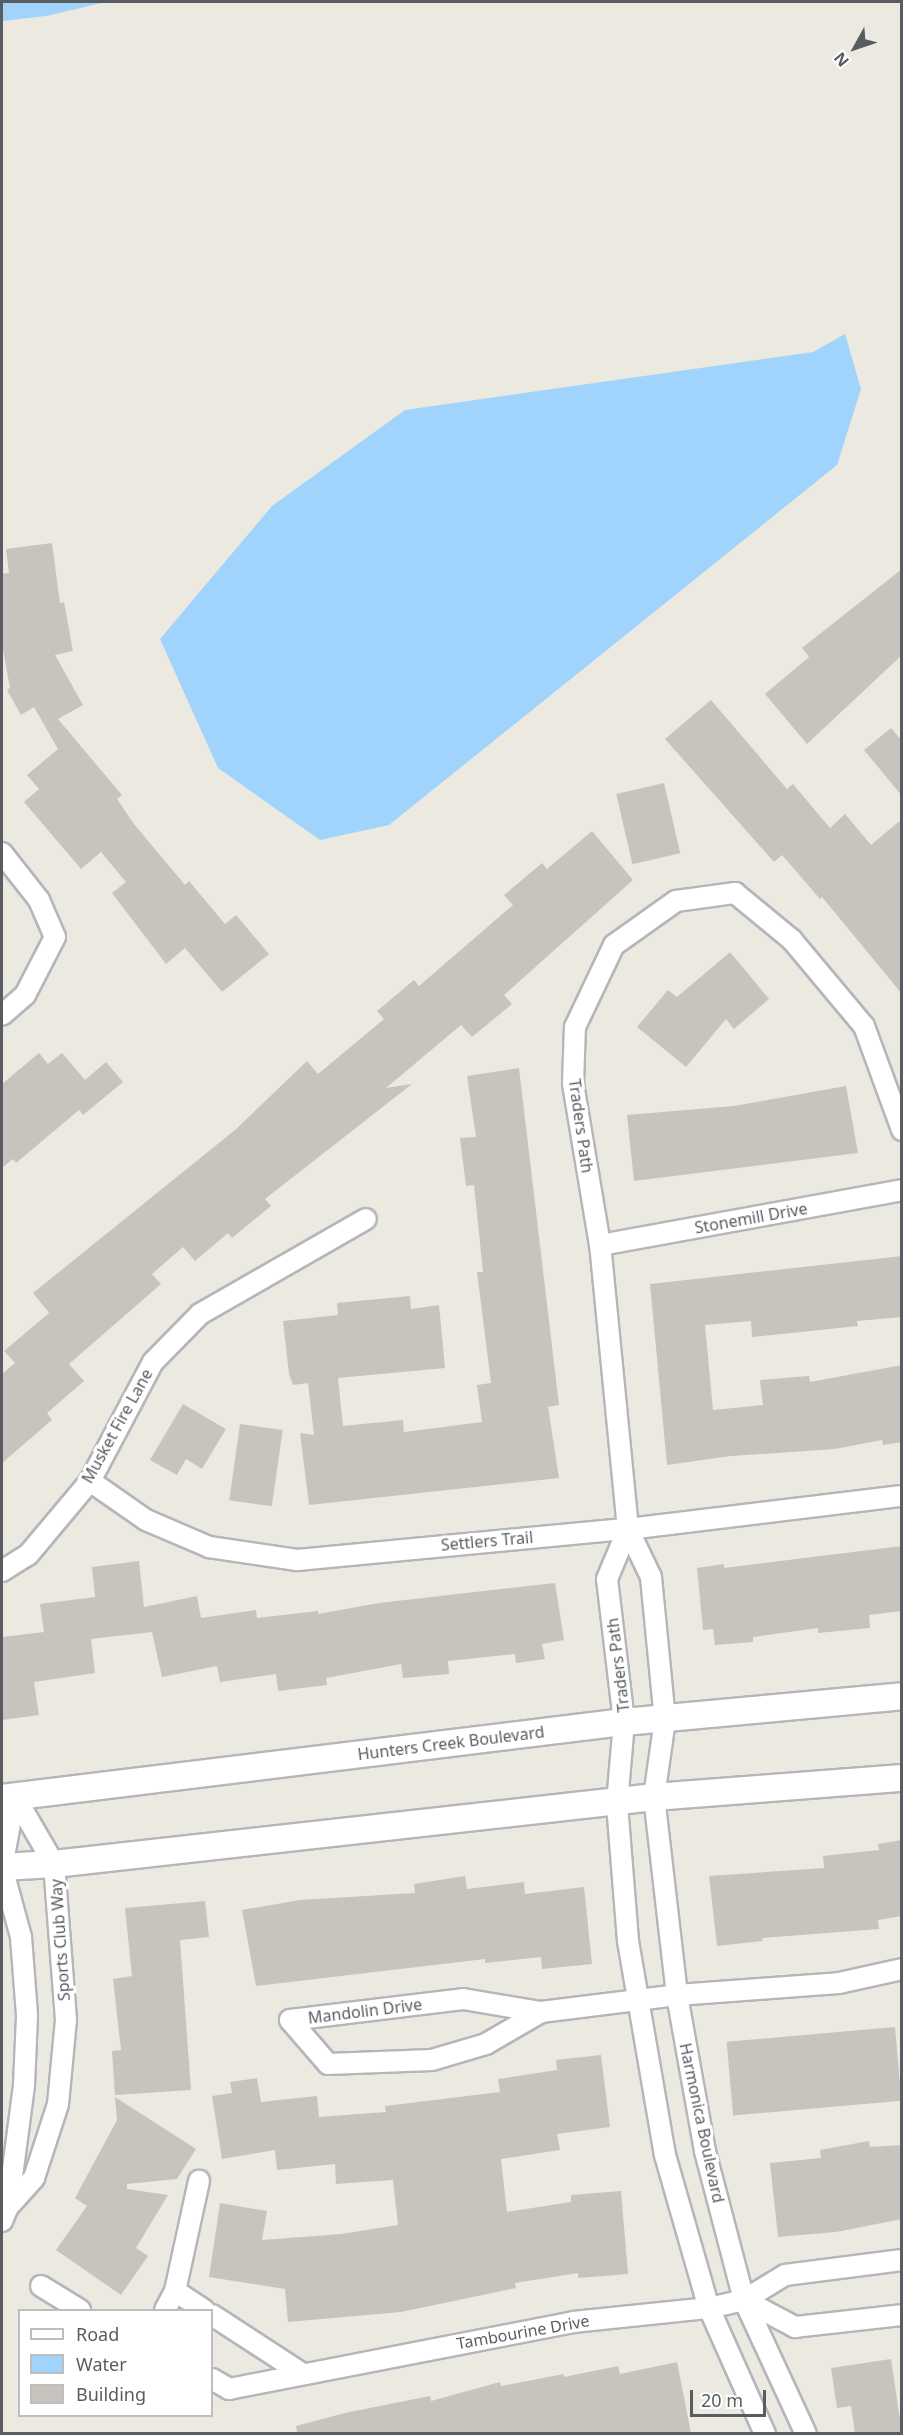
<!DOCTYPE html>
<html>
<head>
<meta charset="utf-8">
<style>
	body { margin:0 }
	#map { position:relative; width:903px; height:2435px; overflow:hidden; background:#ece9e0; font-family:"Noto Sans",sans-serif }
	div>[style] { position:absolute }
	.water>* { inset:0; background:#a0d4fd }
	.building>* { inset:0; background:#c7c4be; transform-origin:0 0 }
	.roads { filter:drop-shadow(2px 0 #b3b6bb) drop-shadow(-2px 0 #b3b6bb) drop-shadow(0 2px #b3b6bb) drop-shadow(0 -2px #b3b6bb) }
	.minor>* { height:20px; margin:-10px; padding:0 10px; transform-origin:10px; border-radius:10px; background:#fff }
	.tertiary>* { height:26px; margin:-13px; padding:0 13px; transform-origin:13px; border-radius:13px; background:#fff }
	span { translate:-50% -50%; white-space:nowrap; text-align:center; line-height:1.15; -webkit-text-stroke:6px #fff; paint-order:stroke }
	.street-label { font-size:16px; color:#595d61 }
	.frame { position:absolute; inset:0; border:3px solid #595d61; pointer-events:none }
	.legend { position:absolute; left:18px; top:2309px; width:195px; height:108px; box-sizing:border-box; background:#fff; border:2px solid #bdbec0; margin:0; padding:8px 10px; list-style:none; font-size:18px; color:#595d61 }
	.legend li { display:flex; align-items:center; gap:12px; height:30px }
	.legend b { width:30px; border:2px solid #bdbec0 }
	.north { position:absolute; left:825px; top:18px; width:60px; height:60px; -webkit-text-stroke:4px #fff; paint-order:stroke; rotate:230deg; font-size:16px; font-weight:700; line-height:24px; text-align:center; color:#595d61 }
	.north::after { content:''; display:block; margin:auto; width:21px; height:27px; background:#595d61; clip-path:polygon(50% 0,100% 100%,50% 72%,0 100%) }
	.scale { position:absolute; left:690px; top:2390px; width:76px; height:27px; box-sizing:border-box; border:3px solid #595d61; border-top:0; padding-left:8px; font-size:18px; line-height:21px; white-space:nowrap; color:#595d61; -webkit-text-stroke:4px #fff; paint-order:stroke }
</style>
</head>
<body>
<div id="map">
	<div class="water">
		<div style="clip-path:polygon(2px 2px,106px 2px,46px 16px,2px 21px)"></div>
		<div style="clip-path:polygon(845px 334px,861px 389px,837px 465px,389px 825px,320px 840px,218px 768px,160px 639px,272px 506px,405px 410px,813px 352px)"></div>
	</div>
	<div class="building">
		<div style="clip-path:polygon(52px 543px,60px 603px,64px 602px,73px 651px,55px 655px,83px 705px,58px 719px,122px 795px,117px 799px,134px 824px,185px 885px,189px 881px,225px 924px,236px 915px,269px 954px,222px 992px,185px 948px,166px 964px,112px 893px,126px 882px,101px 852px,81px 869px,24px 802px,39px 789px,27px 775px,58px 749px,34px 707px,21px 715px,7px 690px,10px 688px,2px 644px,2px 574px,9px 573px,6px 549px)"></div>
		<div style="clip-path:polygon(902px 569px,902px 655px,807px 744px,765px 694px,809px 657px,802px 648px)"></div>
		<div style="clip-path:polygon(711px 700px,787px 789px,793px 784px,830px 828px,845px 814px,871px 845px,902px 819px,902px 994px,822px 897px,820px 899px,782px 855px,774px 862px,665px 739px)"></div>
		<div style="clip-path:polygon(891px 728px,902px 741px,902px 796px,864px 750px)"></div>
		<div style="left:664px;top:783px;width:72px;height:49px;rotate:77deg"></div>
		<div style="clip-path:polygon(592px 831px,633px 880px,504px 995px,512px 1004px,472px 1037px,461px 1025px,386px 1088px,412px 1084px,265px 1199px,271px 1206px,232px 1238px,228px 1233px,195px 1261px,183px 1247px,152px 1274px,161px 1284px,69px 1364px,84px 1381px,47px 1413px,52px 1420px,2px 1463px,2px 1374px,15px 1363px,4px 1351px,49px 1313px,33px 1293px,235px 1130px,307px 1061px,318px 1074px,384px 1019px,377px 1011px,414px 980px,419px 986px,513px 905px,504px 895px,542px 863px,547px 869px)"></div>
		<div style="clip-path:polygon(730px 952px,769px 999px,734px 1029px,726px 1019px,686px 1067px,637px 1027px,668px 990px,677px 997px)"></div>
		<div style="clip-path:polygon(39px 1053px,48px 1064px,62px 1053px,85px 1080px,106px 1062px,123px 1082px,83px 1115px,79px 1110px,16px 1163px,13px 1159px,2px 1168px,2px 1084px)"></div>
		<div style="clip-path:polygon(519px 1068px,559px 1405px,548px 1407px,559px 1478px,309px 1505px,300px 1433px,314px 1435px,308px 1383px,293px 1385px,289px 1374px,283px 1321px,338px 1315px,337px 1303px,410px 1296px,411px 1309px,439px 1305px,445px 1368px,338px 1378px,343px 1426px,403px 1420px,404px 1432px,482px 1422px,477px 1385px,491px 1383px,477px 1272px,483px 1272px,474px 1185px,466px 1186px,460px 1138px,476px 1137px,467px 1076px)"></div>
		<div style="clip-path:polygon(846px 1086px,858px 1153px,634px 1181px,627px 1115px,734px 1106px)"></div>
		<div style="clip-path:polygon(902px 1256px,902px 1317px,857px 1321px,858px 1326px,752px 1337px,751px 1321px,705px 1325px,713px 1410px,763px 1405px,760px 1380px,809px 1376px,810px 1382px,902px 1365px,902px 1442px,883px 1445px,882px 1440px,835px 1449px,731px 1456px,667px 1465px,650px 1284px)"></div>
		<div style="clip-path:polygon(183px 1404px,226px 1429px,202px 1469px,186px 1459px,177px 1475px,150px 1460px)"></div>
		<div style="left:240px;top:1424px;width:43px;height:77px;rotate:8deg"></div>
		<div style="clip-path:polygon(902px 1546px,902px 1611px,869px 1615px,870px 1628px,818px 1633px,818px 1628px,753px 1637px,753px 1642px,715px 1645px,713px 1629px,703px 1630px,697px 1568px,724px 1564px,724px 1568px)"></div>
		<div style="clip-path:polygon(139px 1561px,144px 1607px,197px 1596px,201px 1618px,256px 1610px,257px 1618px,318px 1611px,318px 1614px,379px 1603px,555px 1583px,564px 1640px,542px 1644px,545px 1659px,516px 1663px,515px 1654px,448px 1661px,449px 1674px,403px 1678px,401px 1664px,326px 1678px,327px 1685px,278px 1691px,276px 1674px,220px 1682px,217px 1666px,162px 1677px,152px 1632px,91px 1639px,95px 1673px,34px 1682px,39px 1715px,2px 1720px,2px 1637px,44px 1632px,40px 1604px,95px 1597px,92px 1567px)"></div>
		<div style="clip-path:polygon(902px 1840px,902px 1916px,878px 1920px,879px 1929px,762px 1938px,763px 1941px,717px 1946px,709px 1876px,824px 1868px,823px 1856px,879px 1850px,878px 1844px)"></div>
		<div style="clip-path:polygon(465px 1876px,467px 1889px,524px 1882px,525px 1894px,584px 1887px,592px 1964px,542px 1969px,541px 1957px,485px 1963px,485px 1959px,256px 1986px,242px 1910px,300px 1900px,415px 1893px,414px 1884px)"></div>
		<div style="clip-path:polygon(205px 1901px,209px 1937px,180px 1940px,191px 2090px,115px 2095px,112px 2051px,121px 2050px,113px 1979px,132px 1976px,125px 1908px)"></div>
		<div style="left:895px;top:2027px;width:74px;height:169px;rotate:85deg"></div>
		<div style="clip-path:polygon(601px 2055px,610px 2127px,557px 2134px,560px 2150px,501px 2159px,507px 2212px,571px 2202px,571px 2195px,621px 2191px,628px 2274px,578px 2278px,578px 2273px,515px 2283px,516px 2288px,401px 2312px,288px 2322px,285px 2289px,209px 2277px,220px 2203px,267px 2211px,262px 2240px,341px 2234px,398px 2225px,393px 2180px,336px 2184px,335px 2164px,277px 2170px,275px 2150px,222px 2159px,212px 2096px,232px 2093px,230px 2082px,257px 2078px,261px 2102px,317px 2096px,319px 2117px,386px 2112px,385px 2106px,500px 2092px,498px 2079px,557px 2070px,556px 2060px)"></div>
		<div style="clip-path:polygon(115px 2097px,196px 2149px,177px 2179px,127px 2184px,127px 2189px,168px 2195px,136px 2248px,148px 2256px,121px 2295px,56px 2250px,87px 2206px,75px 2198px,117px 2120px)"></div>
		<div style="clip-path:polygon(869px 2141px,870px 2147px,902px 2145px,902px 2219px,836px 2232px,778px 2237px,770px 2163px,821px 2158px,820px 2150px)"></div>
		<div style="clip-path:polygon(891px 2359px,902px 2433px,855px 2433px,851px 2406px,837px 2408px,831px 2368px)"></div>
		<div style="clip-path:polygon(677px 2362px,691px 2433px,297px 2433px,296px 2426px,345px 2413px,430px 2396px,431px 2401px,500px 2382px,501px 2386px,564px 2374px,564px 2377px,618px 2366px,620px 2374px)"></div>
	</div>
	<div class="roads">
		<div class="minor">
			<div style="left:2px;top:853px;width:60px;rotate:51.8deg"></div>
			<div style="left:39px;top:900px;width:40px;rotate:66.6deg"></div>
			<div style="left:55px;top:937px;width:65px;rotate:117.3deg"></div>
			<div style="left:25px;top:995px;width:30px;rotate:139deg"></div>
			<div style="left:600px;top:1245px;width:307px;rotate:-10.3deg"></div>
			<div style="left:90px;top:1481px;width:68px;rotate:34.9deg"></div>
			<div style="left:146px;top:1520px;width:69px;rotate:23.2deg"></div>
			<div style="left:209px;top:1547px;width:89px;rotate:8.4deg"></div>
			<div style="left:297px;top:1560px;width:332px;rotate:-5.4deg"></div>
			<div style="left:628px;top:1529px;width:276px;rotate:-6.9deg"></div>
			<div style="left:628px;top:1529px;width:54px;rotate:112.8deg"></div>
			<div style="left:607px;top:1579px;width:144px;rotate:83.2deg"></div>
			<div style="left:624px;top:1722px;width:82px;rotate:94.9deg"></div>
			<div style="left:617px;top:1804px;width:137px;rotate:85.4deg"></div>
			<div style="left:628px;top:1941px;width:217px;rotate:80.2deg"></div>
			<div style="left:665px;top:2155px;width:159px;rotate:74deg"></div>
			<div style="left:709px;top:2308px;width:138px;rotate:66deg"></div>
			<div style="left:2px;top:1571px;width:31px;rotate:-32deg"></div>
			<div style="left:28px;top:1555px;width:97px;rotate:-50deg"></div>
			<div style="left:90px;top:1481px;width:135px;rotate:-62.1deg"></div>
			<div style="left:153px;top:1362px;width:67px;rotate:-45.6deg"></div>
			<div style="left:200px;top:1314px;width:191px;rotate:-29.8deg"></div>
			<div style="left:541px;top:2012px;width:64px;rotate:149.8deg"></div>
			<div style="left:486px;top:2044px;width:56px;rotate:163.5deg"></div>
			<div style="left:432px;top:2060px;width:104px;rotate:177.8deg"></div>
			<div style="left:328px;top:2064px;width:58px;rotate:-130.8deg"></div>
			<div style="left:290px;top:2020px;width:174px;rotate:-6.9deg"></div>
			<div style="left:463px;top:1999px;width:79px;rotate:9.5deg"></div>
			<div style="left:541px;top:2012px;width:137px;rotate:-7.1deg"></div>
			<div style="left:677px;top:1995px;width:162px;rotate:-4.2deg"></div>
			<div style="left:839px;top:1983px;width:65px;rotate:-12.5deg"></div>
			<div style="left:8px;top:2207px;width:39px;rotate:-48deg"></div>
			<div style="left:34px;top:2178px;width:78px;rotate:-72deg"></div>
			<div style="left:58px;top:2104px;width:84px;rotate:-84.6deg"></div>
			<div style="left:66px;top:2020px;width:156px;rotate:-94.4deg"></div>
			<div style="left:54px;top:1864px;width:78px;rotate:-120.2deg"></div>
			<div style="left:2px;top:2221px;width:15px;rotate:-67deg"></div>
			<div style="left:8px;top:2207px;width:123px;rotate:-82.5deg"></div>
			<div style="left:24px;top:2085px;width:70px;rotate:-87.5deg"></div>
			<div style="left:27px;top:2015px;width:78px;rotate:-94.4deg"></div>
			<div style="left:21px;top:1937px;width:73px;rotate:-105.2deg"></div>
			<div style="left:2px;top:1867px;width:71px;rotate:-79.5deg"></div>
			<div style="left:41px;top:2286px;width:46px;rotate:31.6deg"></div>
			<div style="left:175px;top:2291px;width:35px;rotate:33deg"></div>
			<div style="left:744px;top:2300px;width:58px;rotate:27.9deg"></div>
			<div style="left:795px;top:2327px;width:108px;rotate:-6.4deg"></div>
			<div style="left:165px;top:2310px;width:21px;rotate:-62deg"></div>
			<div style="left:175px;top:2291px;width:113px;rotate:-77.7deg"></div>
			<div style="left:212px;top:2315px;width:108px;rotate:33deg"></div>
			<div style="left:212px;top:2379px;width:20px;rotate:30deg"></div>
			<div style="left:229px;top:2389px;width:350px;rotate:-11deg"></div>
			<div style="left:573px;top:2322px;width:137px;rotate:-5.9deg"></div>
			<div style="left:709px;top:2308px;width:36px;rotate:-13deg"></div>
			<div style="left:744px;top:2300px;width:48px;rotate:-31.4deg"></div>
			<div style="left:785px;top:2275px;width:118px;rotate:-7.3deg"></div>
			<div style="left:806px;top:2434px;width:148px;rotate:-114.8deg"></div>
			<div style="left:744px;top:2300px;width:154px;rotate:-104.7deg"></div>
			<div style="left:705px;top:2151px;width:158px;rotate:-100.2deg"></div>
			<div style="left:677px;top:1995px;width:199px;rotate:-96.6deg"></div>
			<div style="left:654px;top:1797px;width:78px;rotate:-81.9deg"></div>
			<div style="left:665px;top:1720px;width:144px;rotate:-95.6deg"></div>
			<div style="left:651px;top:1577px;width:53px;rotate:-115.6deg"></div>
			<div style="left:628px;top:1529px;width:285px;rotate:-95.6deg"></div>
			<div style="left:600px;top:1245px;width:164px;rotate:-99.5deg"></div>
			<div style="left:573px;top:1083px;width:56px;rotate:-88deg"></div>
			<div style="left:575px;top:1027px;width:91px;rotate:-64.6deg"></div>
			<div style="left:614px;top:945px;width:76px;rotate:-35.4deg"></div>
			<div style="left:676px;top:901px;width:60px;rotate:-7.7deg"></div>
			<div style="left:735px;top:893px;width:74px;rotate:39.5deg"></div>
			<div style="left:792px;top:940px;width:112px;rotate:50.1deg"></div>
			<div style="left:864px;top:1026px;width:111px;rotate:69.9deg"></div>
		</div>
		<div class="tertiary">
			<div style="left:2px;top:1798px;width:627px;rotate:-6.97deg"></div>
			<div style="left:624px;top:1722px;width:279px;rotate:-5.3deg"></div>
			<div style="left:2px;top:1867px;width:52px;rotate:-3.3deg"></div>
			<div style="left:54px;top:1864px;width:604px;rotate:-6.37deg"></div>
			<div style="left:654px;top:1797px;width:249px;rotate:-4.4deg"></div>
		</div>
	</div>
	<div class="street-label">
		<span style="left:581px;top:1126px;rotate:82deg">Traders Path</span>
		<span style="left:751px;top:1218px;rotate:-10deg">Stonemill Drive</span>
		<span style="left:117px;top:1426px;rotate:-61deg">Musket Fire Lane</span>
		<span style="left:487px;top:1541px;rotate:-5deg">Settlers Trail</span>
		<span style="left:618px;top:1665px;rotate:-97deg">Traders Path</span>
		<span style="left:451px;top:1743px;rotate:-7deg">Hunters Creek Boulevard</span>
		<span style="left:60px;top:1940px;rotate:-94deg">Sports Club Way</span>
		<span style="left:365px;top:2011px;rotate:-7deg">Mandolin Drive</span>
		<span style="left:702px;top:2123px;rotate:78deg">Harmonica Boulevard</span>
		<span style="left:523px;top:2332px;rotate:-10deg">Tambourine Drive</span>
	</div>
	<div class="frame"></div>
	<ul class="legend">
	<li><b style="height:8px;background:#fff"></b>Road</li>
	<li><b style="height:16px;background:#a0d4fd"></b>Water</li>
	<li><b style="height:16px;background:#c7c4be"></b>Building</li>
	</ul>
	<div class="north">N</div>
	<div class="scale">20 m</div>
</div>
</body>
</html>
